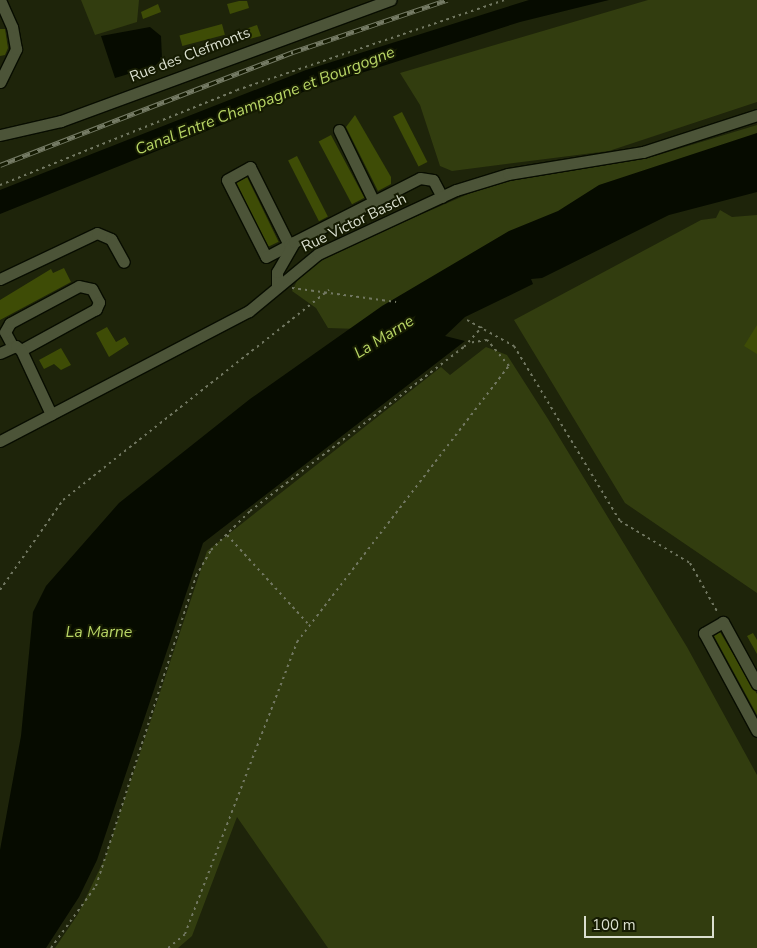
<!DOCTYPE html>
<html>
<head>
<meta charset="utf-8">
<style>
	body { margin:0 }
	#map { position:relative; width:757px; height:948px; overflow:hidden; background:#1e240a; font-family:"Nunito Sans",sans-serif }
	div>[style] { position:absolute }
	.green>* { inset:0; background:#323d0f }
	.water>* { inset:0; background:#060b00 }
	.building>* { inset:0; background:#3e4c06; transform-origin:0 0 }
	.path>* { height:2px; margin-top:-1px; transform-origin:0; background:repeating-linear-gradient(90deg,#727862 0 2.5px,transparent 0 6.5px) }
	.roads { filter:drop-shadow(1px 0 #080d00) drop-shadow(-1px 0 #080d00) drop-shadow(0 1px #080d00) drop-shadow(0 -1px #080d00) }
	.minor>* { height:11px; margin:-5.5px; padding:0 5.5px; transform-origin:5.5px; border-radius:5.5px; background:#4c5438 }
	.rail>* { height:4.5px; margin-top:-2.25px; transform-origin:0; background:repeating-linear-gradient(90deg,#151b02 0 8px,#757b65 0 16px); box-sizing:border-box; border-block:1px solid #757b65 }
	span { translate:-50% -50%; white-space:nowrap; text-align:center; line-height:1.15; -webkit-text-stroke:4px #151b02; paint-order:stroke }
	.street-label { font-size:15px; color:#dadfcf }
	.water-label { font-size:16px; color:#b8d565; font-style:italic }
	.scale { position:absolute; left:584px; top:916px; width:130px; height:22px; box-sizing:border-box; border:2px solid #dadfcf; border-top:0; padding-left:6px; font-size:15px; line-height:18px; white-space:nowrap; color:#dadfcf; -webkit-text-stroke:4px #151b02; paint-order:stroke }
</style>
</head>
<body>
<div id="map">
	<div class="green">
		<div style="clip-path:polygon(81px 0,139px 0,137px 22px,95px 35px)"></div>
		<div style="clip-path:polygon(648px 0,757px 0,757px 102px,609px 151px,452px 171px,440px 166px,420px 105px,400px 73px)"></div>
		<div style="clip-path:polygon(757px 125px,757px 145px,358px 329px,328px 328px,316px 308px,292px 291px,300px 275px,328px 255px,491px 184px,655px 156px)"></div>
		<div style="clip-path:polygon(720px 210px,732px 217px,757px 215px,757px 593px,625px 503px,514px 320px,701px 220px,716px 218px)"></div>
		<div style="clip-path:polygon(486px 347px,507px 355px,548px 419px,687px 647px,757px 775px,757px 948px,328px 948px,237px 817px,192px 936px,178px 948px,55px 948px,78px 914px,105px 858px,207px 551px,441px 367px,450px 375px)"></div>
	</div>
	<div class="water">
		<div style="clip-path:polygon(529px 0,609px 0,520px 22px,308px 90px,0 214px,0 190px,306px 70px)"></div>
		<div style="clip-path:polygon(150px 27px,161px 36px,162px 59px,155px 66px,115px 78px,101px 36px)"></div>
		<div style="clip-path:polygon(757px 133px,757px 192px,669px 215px,542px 278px,531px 279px,533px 284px,465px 317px,445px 336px,465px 341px,203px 543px,97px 860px,79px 897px,46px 948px,0 948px,0 850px,21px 736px,33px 612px,46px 586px,119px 503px,250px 399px,382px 306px,509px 231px,558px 211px,599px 185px)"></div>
	</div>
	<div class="building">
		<div style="clip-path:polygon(239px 1px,247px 1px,249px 8px,230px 14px,227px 4px)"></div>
		<div style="clip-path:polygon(158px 4px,161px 12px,143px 19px,141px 12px)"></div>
		<div style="left:222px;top:24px;width:11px;height:44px;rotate:75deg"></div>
		<div style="clip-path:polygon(257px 25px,261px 36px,246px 40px,243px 30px)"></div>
		<div style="clip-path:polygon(0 29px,5px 29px,8px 48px,5px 55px,0 56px)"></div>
		<div style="left:402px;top:112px;width:56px;height:10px;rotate:63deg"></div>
		<div style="clip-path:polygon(355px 115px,391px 177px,391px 184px,378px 191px,346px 127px)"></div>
		<div style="left:331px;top:135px;width:71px;height:14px;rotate:62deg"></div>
		<div style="left:297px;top:156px;width:68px;height:10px;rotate:63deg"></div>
		<div style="left:247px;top:177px;width:72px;height:12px;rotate:64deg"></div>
		<div style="clip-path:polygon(64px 268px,71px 282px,0 320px,0 300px,51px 269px,53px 273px)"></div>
		<div style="clip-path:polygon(757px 325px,757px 354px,744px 346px)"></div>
		<div style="clip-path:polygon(107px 327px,116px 342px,125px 337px,129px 344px,109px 357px,96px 333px)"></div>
		<div style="clip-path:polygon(61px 348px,71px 365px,61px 370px,54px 364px,44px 369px,39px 360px)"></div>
		<div style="clip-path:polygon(720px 632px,757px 694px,757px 715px,714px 636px)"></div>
		<div style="clip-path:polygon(753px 633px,757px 640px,757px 654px,747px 636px)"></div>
	</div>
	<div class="path">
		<div style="left:0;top:185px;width:255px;rotate:-21.8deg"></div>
		<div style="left:237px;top:90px;width:283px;rotate:-18.6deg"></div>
		<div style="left:292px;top:288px;width:105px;rotate:7.7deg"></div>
		<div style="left:467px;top:320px;width:54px;rotate:29deg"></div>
		<div style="left:514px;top:346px;width:205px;rotate:58.8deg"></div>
		<div style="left:620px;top:521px;width:82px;rotate:31deg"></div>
		<div style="left:690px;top:563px;width:57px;rotate:60.8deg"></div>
		<div style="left:227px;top:535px;width:123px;rotate:47.6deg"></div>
		<div style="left:0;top:590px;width:110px;rotate:-55deg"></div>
		<div style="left:63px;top:500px;width:339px;rotate:-38.3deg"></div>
		<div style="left:51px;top:948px;width:77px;rotate:-54deg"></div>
		<div style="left:96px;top:886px;width:326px;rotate:-72.1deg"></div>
		<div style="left:196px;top:576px;width:30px;rotate:-60deg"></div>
		<div style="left:211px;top:550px;width:55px;rotate:-45deg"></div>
		<div style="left:250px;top:511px;width:270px;rotate:-37.5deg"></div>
		<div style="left:464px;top:347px;width:27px;rotate:-48deg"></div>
		<div style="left:168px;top:948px;width:22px;rotate:-39deg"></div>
		<div style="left:185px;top:934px;width:313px;rotate:-69deg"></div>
		<div style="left:297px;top:642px;width:348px;rotate:-52.5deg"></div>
		<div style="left:509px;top:366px;width:34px;rotate:-130deg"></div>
		<div style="left:487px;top:340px;width:18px;rotate:171deg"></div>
	</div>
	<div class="roads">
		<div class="minor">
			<div style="left:0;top:82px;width:37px;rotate:-64deg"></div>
			<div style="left:16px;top:49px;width:22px;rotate:-100deg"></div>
			<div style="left:12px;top:27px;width:30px;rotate:-114deg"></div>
			<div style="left:339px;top:130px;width:80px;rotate:64.1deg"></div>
			<div style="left:0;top:135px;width:63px;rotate:-12.9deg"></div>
			<div style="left:61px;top:121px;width:351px;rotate:-20.2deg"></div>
			<div style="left:289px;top:245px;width:87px;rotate:-116.6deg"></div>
			<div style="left:250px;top:167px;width:26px;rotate:151deg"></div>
			<div style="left:227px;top:180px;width:86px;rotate:63.1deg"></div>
			<div style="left:266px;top:257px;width:26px;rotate:-28deg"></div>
			<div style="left:289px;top:245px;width:6px;rotate:-31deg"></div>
			<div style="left:0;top:279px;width:107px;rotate:-25.4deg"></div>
			<div style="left:97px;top:233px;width:15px;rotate:23deg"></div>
			<div style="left:111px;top:239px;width:26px;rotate:61deg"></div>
			<div style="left:277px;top:287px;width:15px;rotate:-90deg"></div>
			<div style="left:277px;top:272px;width:34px;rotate:-60deg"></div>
			<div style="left:294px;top:242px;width:141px;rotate:-26.9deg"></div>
			<div style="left:420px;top:178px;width:13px;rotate:9deg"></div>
			<div style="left:433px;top:180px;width:19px;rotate:62deg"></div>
			<div style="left:13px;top:347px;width:17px;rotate:-118deg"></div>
			<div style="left:5px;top:332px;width:10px;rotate:-61deg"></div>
			<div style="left:10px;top:323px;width:78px;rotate:-28.2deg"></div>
			<div style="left:79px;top:286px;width:13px;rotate:13deg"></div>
			<div style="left:92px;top:289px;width:15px;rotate:62deg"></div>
			<div style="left:99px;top:302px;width:8px;rotate:113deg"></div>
			<div style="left:96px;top:309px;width:85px;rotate:151.3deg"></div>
			<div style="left:0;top:353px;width:17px;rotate:-24deg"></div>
			<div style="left:16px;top:346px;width:6px;rotate:39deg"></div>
			<div style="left:21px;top:350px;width:71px;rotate:64.9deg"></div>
			<div style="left:0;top:441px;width:281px;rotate:-27.6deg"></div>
			<div style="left:249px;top:311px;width:89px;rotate:-39.6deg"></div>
			<div style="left:318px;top:254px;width:152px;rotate:-24.9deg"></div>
			<div style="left:456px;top:190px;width:54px;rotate:-17.1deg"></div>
			<div style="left:508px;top:174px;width:137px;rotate:-9.3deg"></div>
			<div style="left:643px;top:152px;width:120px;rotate:-18deg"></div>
			<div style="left:757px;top:684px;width:71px;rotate:-118.7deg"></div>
			<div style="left:723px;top:622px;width:22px;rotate:150deg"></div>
			<div style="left:704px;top:633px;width:111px;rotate:61.6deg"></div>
		</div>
	</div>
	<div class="rail">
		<div style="left:0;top:165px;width:314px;rotate:-21.1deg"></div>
		<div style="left:293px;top:52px;width:163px;rotate:-18.7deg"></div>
	</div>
	<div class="street-label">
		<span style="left:190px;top:55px;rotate:-21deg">Rue des Clefmonts</span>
		<span style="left:354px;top:223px;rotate:-26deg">Rue Victor Basch</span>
	</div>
	<div class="water-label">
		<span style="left:265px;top:101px;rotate:-21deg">Canal Entre Champagne et Bourgogne</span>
		<span style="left:384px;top:337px;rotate:-32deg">La Marne</span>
		<span style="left:99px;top:632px">La Marne</span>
	</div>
	<div class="scale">100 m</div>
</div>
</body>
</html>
